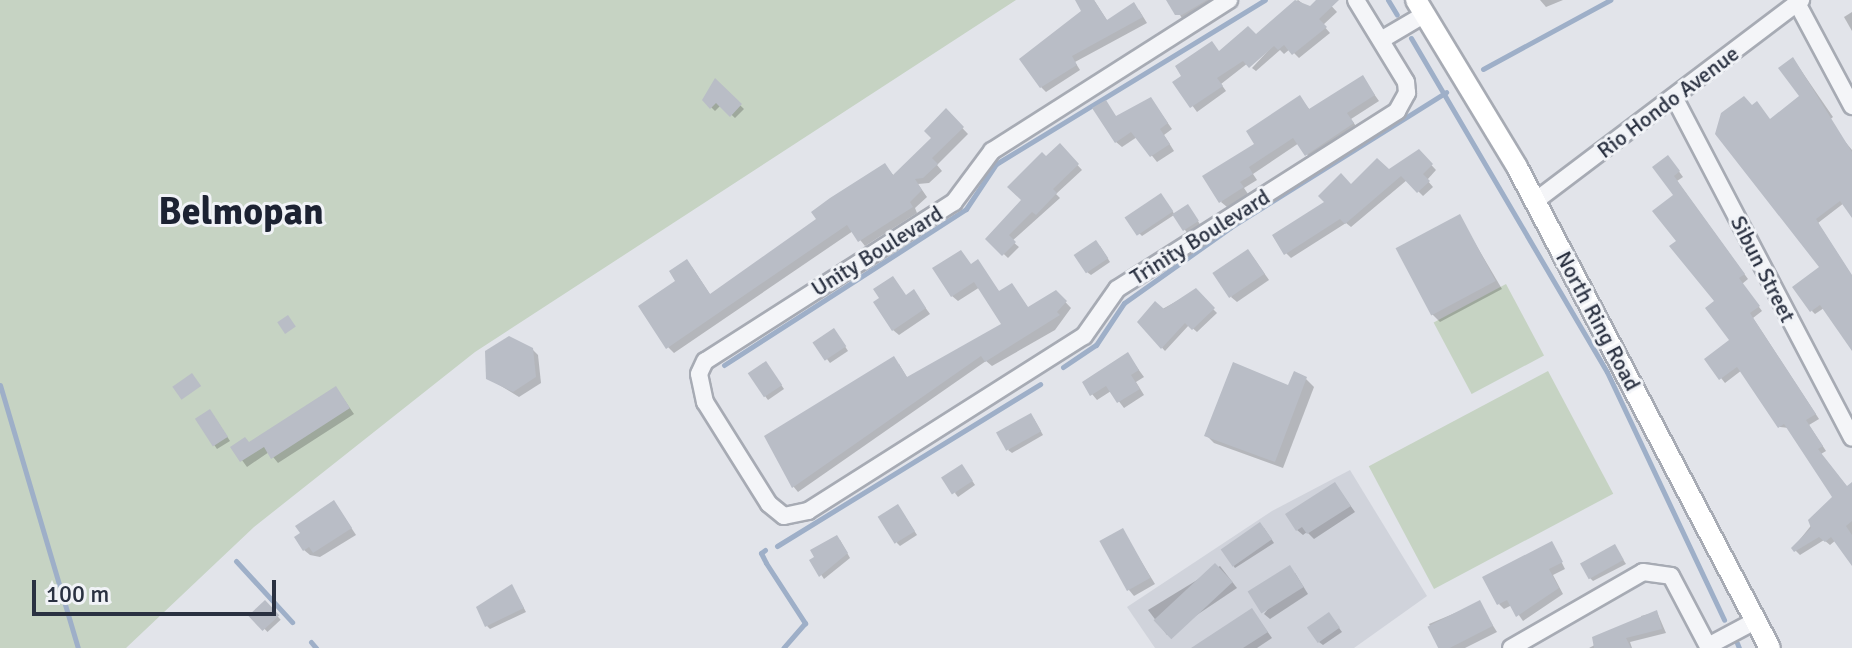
<!DOCTYPE html>
<html>
<head>
<meta charset="utf-8">
<style>
	body { margin:0 }
	#map { position:relative; width:1852px; height:648px; overflow:hidden; background:#e2e4ea; font-family:Signika,sans-serif }
	div>[style] { position:absolute }
	.built>* { inset:0; background:#d0d3db }
	.green>* { inset:0; background:#c6d3c3; transform-origin:0 0 }
	.shadow>* { inset:0; background:#0003; transform-origin:0 0 }
	.stream>* { height:5px; margin:-2.5px; padding:0 2.5px; transform-origin:2.5px; border-radius:2.5px; background:#9eafc8 }
	.building>* { inset:0; background:#b9bdc6; transform-origin:0 0 }
	.roads { filter:drop-shadow(2px 0 #a7abb4) drop-shadow(-2px 0 #a7abb4) drop-shadow(0 2px #a7abb4) drop-shadow(0 -2px #a7abb4) }
	.minor>* { height:16px; margin:-8px; padding:0 8px; transform-origin:8px; border-radius:8px; background:#f4f5f8 }
	.major>* { height:20px; margin:-10px; padding:0 10px; transform-origin:10px; border-radius:10px; background:#fff }
	span { translate:-50% -50%; white-space:nowrap; text-align:center; line-height:1.15; -webkit-text-stroke:6px #f1f3f7; paint-order:stroke }
	.street-label { font-size:22px; color:#2a3141 }
	.town-label { font-size:38px; color:#1c2232; font-weight:700 }
	.scale { position:absolute; left:32px; top:580px; width:244px; height:36px; box-sizing:border-box; border:4px solid #2a3141; border-top:0; padding-left:10px; font-size:24px; line-height:28px; white-space:nowrap; color:#2a3141; -webkit-text-stroke:6px #f1f3f7; paint-order:stroke }
</style>
</head>
<body>
<div id="map">
	<div class="built">
		<div style="clip-path:polygon(1350px 470px,1427px 596px,1354px 648px,1155px 648px,1127px 607px,1272px 511px)"></div>
	</div>
	<div class="green">
		<div style="clip-path:polygon(0 0,1016px 0,475px 352px,254px 527px,126px 648px,0 648px)"></div>
		<div style="left:1506px;top:284px;width:81px;height:82px;rotate:62deg"></div>
		<div style="left:1548px;top:371px;width:139px;height:203px;rotate:62deg"></div>
	</div>
	<div class="shadow">
		<div style="clip-path:polygon(1084px 0,1094px 0,1108px 22px,1139px 10px,1147px 23px,1075px 62px,1080px 70px,1046px 92px,1041px 87px,1084px 12px)"></div>
		<div style="clip-path:polygon(1171px 0,1210px 0,1213px 5px,1183px 20px)"></div>
		<div style="clip-path:polygon(1298px 0,1310px 9px,1326px 0,1337px 12px,1323px 25px,1330px 33px,1299px 58px,1290px 49px,1284px 54px,1280px 50px,1256px 71px,1252px 68px,1280px 38px,1221px 84px,1226px 91px,1197px 112px,1175px 82px,1256px 36px)"></div>
		<div style="clip-path:polygon(1540px 0,1563px 0,1546px 7px)"></div>
		<div style="clip-path:polygon(1852px 12px,1852px 31px,1844px 17px)"></div>
		<div style="clip-path:polygon(1796px 63px,1833px 117px,1828px 121px,1852px 150px,1852px 213px,1844px 203px,1818px 223px,1852px 276px,1852px 348px,1824px 308px,1815px 314px,1812px 311px,1821px 267px,1717px 134px,1771px 121px,1802px 97px)"></div>
		<div style="clip-path:polygon(1362px 77px,1379px 101px,1351px 119px,1358px 129px,1312px 161px,1299px 143px,1253px 174px,1257px 180px,1244px 188px,1248px 194px,1227px 207px,1221px 202px,1256px 144px,1300px 98px,1310px 110px)"></div>
		<div style="clip-path:polygon(715px 81px,744px 109px,735px 118px,721px 105px,715px 111px,704px 100px)"></div>
		<div style="clip-path:polygon(1151px 99px,1172px 129px,1164px 135px,1174px 151px,1157px 162px,1137px 137px,1122px 147px,1116px 142px,1105px 102px,1117px 118px)"></div>
		<div style="clip-path:polygon(946px 111px,968px 134px,937px 165px,942px 171px,929px 183px,918px 184px,927px 197px,915px 208px,917px 213px,865px 246px,853px 231px,674px 353px,668px 347px,678px 281px,692px 267px,711px 296px,819px 220px,885px 165px,894px 176px,934px 138px)"></div>
		<div style="clip-path:polygon(1060px 146px,1082px 170px,1056px 194px,1060px 198px,1012px 241px,1019px 247px,1008px 258px,988px 239px,1023px 200px,1046px 159px)"></div>
		<div style="clip-path:polygon(1419px 152px,1436px 170px,1427px 180px,1433px 187px,1423px 196px,1407px 180px,1351px 227px,1346px 223px,1291px 258px,1286px 253px)"></div>
		<div style="clip-path:polygon(1672px 162px,1683px 177px,1677px 181px,1748px 279px,1742px 284px,1762px 311px,1753px 318px,1819px 419px,1809px 425px,1826px 451px,1821px 454px,1852px 493px,1852px 563px,1836px 540px,1830px 545px,1824px 540px,1800px 555px,1793px 548px,1834px 497px,1789px 428px,1780px 427px,1742px 370px,1725px 383px,1721px 378px,1732px 340px,1717px 302px,1678px 241px)"></div>
		<div style="clip-path:polygon(1164px 199px,1175px 215px,1191px 210px,1201px 226px,1188px 234px,1174px 215px,1142px 236px,1138px 232px)"></div>
		<div style="clip-path:polygon(1459px 216px,1502px 289px,1440px 322px,1432px 314px)"></div>
		<div style="clip-path:polygon(1100px 246px,1110px 262px,1091px 275px,1087px 272px)"></div>
		<div style="clip-path:polygon(1253px 257px,1269px 280px,1237px 302px,1231px 297px)"></div>
		<div style="clip-path:polygon(978px 262px,1000px 293px,1012px 285px,1029px 309px,1056px 292px,1071px 308px,1055px 330px,992px 366px,986px 361px,798px 492px,793px 486px,899px 364px,908px 379px,1003px 325px,980px 287px,958px 301px,952px 296px)"></div>
		<div style="clip-path:polygon(1195px 291px,1217px 313px,1197px 332px,1189px 325px,1165px 351px,1139px 322px)"></div>
		<div style="clip-path:polygon(914px 292px,930px 314px,899px 335px,893px 330px,907px 297px)"></div>
		<div style="clip-path:polygon(837px 334px,848px 351px,830px 363px,815px 343px)"></div>
		<div style="clip-path:polygon(532px 349px,538px 355px,541px 383px,519px 397px,488px 378px)"></div>
		<div style="clip-path:polygon(1128px 355px,1144px 377px,1136px 382px,1144px 395px,1124px 408px,1111px 391px,1097px 400px,1092px 394px)"></div>
		<div style="clip-path:polygon(769px 367px,784px 389px,768px 400px,765px 396px)"></div>
		<div style="clip-path:polygon(1306px 379px,1314px 387px,1283px 468px,1214px 443px,1206px 435px)"></div>
		<div style="clip-path:polygon(336px 388px,354px 414px,278px 463px,269px 452px,247px 467px,233px 448px,249px 444px)"></div>
		<div style="clip-path:polygon(213px 415px,230px 441px,217px 449px,197px 420px)"></div>
		<div style="clip-path:polygon(1034px 419px,1043px 435px,1012px 453px,1008px 450px)"></div>
		<div style="clip-path:polygon(965px 470px,975px 485px,958px 497px,955px 493px)"></div>
		<div style="clip-path:polygon(1335px 484px,1355px 512px,1314px 539px,1307px 532px,1303px 535px,1297px 530px)"></div>
		<div style="clip-path:polygon(339px 509px,356px 535px,320px 557px,310px 555px,304px 550px)"></div>
		<div style="clip-path:polygon(901px 510px,917px 535px,900px 546px,897px 543px)"></div>
		<div style="clip-path:polygon(1264px 528px,1274px 543px,1235px 568px,1222px 550px)"></div>
		<div style="clip-path:polygon(1122px 530px,1155px 584px,1134px 596px,1129px 590px)"></div>
		<div style="clip-path:polygon(840px 540px,850px 558px,824px 579px,812px 561px)"></div>
		<div style="clip-path:polygon(1552px 543px,1565px 569px,1553px 575px,1563px 594px,1523px 621px,1512px 605px,1504px 609px,1499px 604px)"></div>
		<div style="clip-path:polygon(1615px 547px,1626px 564px,1593px 581px,1589px 577px)"></div>
		<div style="clip-path:polygon(1220px 566px,1237px 588px,1167px 635px,1148px 610px)"></div>
		<div style="clip-path:polygon(1295px 573px,1308px 594px,1270px 619px,1264px 614px)"></div>
		<div style="clip-path:polygon(512px 586px,526px 612px,490px 629px,487px 626px)"></div>
		<div style="left:265px;top:603px;width:23px;height:18px;rotate:47deg"></div>
		<div style="clip-path:polygon(1479px 603px,1497px 632px,1465px 648px,1441px 648px,1429px 624px)"></div>
		<div style="clip-path:polygon(1252px 610px,1272px 638px,1257px 648px,1194px 648px)"></div>
		<div style="clip-path:polygon(1657px 612px,1666px 633px,1630px 642px,1632px 648px,1589px 648px,1642px 620px,1641px 616px)"></div>
		<div style="clip-path:polygon(1332px 618px,1342px 632px,1323px 645px,1319px 642px)"></div>
	</div>
	<div class="stream">
		<div style="left:1388px;top:0;width:17px;rotate:59deg"></div>
		<div style="left:1411px;top:38px;width:387px;rotate:59.6deg"></div>
		<div style="left:1607px;top:372px;width:274px;rotate:64.7deg"></div>
		<div style="left:1483px;top:69px;width:145px;rotate:-28.5deg"></div>
		<div style="left:724px;top:365px;width:288px;rotate:-32.8deg"></div>
		<div style="left:966px;top:209px;width:54px;rotate:-56.3deg"></div>
		<div style="left:996px;top:164px;width:315px;rotate:-31.4deg"></div>
		<div style="left:1063px;top:367px;width:40px;rotate:-34deg"></div>
		<div style="left:1096px;top:345px;width:50px;rotate:-56.3deg"></div>
		<div style="left:1124px;top:303px;width:131px;rotate:-35.4deg"></div>
		<div style="left:1231px;top:227px;width:254px;rotate:-32.1deg"></div>
		<div style="left:0;top:385px;width:274px;rotate:73.5deg"></div>
		<div style="left:777px;top:546px;width:309px;rotate:-31.6deg"></div>
		<div style="left:765px;top:550px;width:5px;rotate:143deg"></div>
		<div style="left:761px;top:553px;width:11px;rotate:63deg"></div>
		<div style="left:766px;top:563px;width:72px;rotate:57deg"></div>
		<div style="left:805px;top:623px;width:33px;rotate:131deg"></div>
		<div style="left:236px;top:561px;width:83px;rotate:47.4deg"></div>
		<div style="left:311px;top:642px;width:8px;rotate:50deg"></div>
		<div style="left:1737px;top:643px;width:5px;rotate:68deg"></div>
	</div>
	<div class="building">
		<div style="clip-path:polygon(1075px 0,1094px 0,1107px 20px,1134px 2px,1143px 17px,1072px 56px,1077px 65px,1040px 88px,1019px 59px,1081px 11px)"></div>
		<div style="clip-path:polygon(1166px 0,1207px 0,1182px 15px,1175px 15px)"></div>
		<div style="clip-path:polygon(1295px 0,1310px 6px,1316px 0,1339px 0,1319px 19px,1327px 27px,1292px 55px,1284px 45px,1278px 50px,1274px 46px,1249px 68px,1243px 61px,1217px 78px,1223px 86px,1190px 108px,1172px 82px,1181px 76px,1175px 66px,1212px 41px,1219px 51px,1248px 26px,1256px 34px)"></div>
		<div style="clip-path:polygon(1793px 57px,1852px 152px,1852px 218px,1840px 201px,1816px 219px,1852px 275px,1852px 351px,1820px 305px,1810px 312px,1792px 287px,1819px 267px,1715px 134px,1721px 113px,1744px 96px,1752px 105px,1757px 101px,1770px 119px,1799px 96px,1778px 68px)"></div>
		<div style="clip-path:polygon(1363px 75px,1375px 95px,1347px 113px,1354px 123px,1305px 156px,1293px 138px,1249px 167px,1253px 174px,1240px 182px,1244px 187px,1219px 203px,1202px 176px,1254px 144px,1246px 131px,1300px 95px,1309px 109px)"></div>
		<div style="clip-path:polygon(715px 78px,742px 104px,730px 117px,716px 103px,710px 109px,702px 100px)"></div>
		<div style="clip-path:polygon(1151px 97px,1168px 123px,1160px 129px,1170px 144px,1150px 157px,1131px 132px,1115px 143px,1092px 108px,1106px 100px,1116px 116px)"></div>
		<div style="clip-path:polygon(946px 108px,964px 127px,932px 158px,938px 164px,923px 178px,915px 179px,922px 190px,910px 202px,913px 207px,858px 242px,847px 225px,666px 349px,638px 306px,675px 281px,669px 271px,687px 259px,710px 294px,816px 219px,811px 212px,830px 198px,885px 163px,893px 175px,931px 138px,924px 131px)"></div>
		<div style="clip-path:polygon(1060px 143px,1079px 164px,1053px 189px,1057px 193px,1036px 215px,1032px 212px,1009px 235px,1016px 242px,1002px 256px,985px 239px,1021px 200px,1007px 187px,1042px 152px,1046px 156px)"></div>
		<div style="clip-path:polygon(1419px 149px,1433px 164px,1423px 174px,1430px 181px,1417px 193px,1401px 176px,1345px 224px,1340px 219px,1284px 255px,1272px 235px,1324px 202px,1318px 196px,1341px 173px,1351px 184px,1377px 158px,1389px 169px)"></div>
		<div style="clip-path:polygon(1668px 155px,1680px 171px,1674px 176px,1745px 274px,1739px 278px,1760px 306px,1750px 313px,1816px 414px,1806px 420px,1823px 446px,1818px 449px,1847px 486px,1852px 482px,1852px 521px,1846px 526px,1852px 535px,1852px 566px,1831px 537px,1825px 542px,1819px 537px,1794px 552px,1791px 548px,1811px 528px,1808px 520px,1832px 497px,1784px 424px,1778px 428px,1737px 367px,1719px 380px,1704px 359px,1729px 340px,1705px 308px,1714px 301px,1669px 246px,1676px 241px,1652px 211px,1673px 195px,1652px 167px)"></div>
		<div style="left:1161px;top:193px;width:22px;height:44px;rotate:56deg"></div>
		<div style="left:1188px;top:204px;width:20px;height:19px;rotate:57deg"></div>
		<div style="left:1460px;top:214px;width:76px;height:73px;rotate:62deg"></div>
		<div style="left:1096px;top:240px;width:22px;height:27px;rotate:56deg"></div>
		<div style="left:1248px;top:249px;width:30px;height:43px;rotate:56deg"></div>
		<div style="clip-path:polygon(961px 250px,971px 264px,978px 259px,999px 291px,1012px 283px,1028px 307px,1056px 290px,1067px 301px,1057px 312px,1060px 315px,985px 362px,981px 356px,792px 488px,764px 436px,894px 356px,907px 377px,1001px 324px,974px 282px,951px 297px,932px 268px)"></div>
		<div style="clip-path:polygon(893px 276px,906px 295px,914px 289px,926px 308px,892px 331px,873px 302px,879px 298px,873px 289px)"></div>
		<div style="clip-path:polygon(1196px 288px,1215px 308px,1192px 330px,1185px 323px,1161px 349px,1137px 322px,1155px 301px,1164px 309px)"></div>
		<div style="left:288px;top:315px;width:14px;height:13px;rotate:56deg"></div>
		<div style="left:834px;top:328px;width:22px;height:26px;rotate:56deg"></div>
		<div style="clip-path:polygon(509px 336px,533px 348px,536px 377px,513px 392px,486px 379px,485px 351px)"></div>
		<div style="clip-path:polygon(1128px 352px,1139px 370px,1131px 375px,1140px 389px,1117px 403px,1106px 386px,1090px 396px,1082px 382px)"></div>
		<div style="left:766px;top:361px;width:29px;height:22px;rotate:56deg"></div>
		<div style="clip-path:polygon(1233px 362px,1288px 385px,1294px 371px,1307px 377px,1275px 462px,1204px 436px)"></div>
		<div style="left:192px;top:373px;width:16px;height:24px;rotate:55deg"></div>
		<div style="clip-path:polygon(336px 386px,350px 408px,271px 459px,264px 447px,240px 462px,230px 447px,245px 437px,249px 442px)"></div>
		<div style="left:210px;top:409px;width:33px;height:18px;rotate:57deg"></div>
		<div style="left:1031px;top:413px;width:21px;height:40px;rotate:61deg"></div>
		<div style="left:962px;top:464px;width:20px;height:25px;rotate:57deg"></div>
		<div style="clip-path:polygon(1335px 482px,1351px 506px,1307px 534px,1302px 527px,1296px 531px,1285px 514px)"></div>
		<div style="clip-path:polygon(334px 500px,352px 528px,313px 553px,309px 547px,303px 551px,294px 537px,300px 533px,295px 526px)"></div>
		<div style="left:898px;top:504px;width:32px;height:24px;rotate:58deg"></div>
		<div style="left:1260px;top:522px;width:21px;height:48px;rotate:55deg"></div>
		<div style="left:1123px;top:528px;width:57px;height:27px;rotate:61deg"></div>
		<div style="clip-path:polygon(837px 535px,848px 553px,819px 577px,809px 560px,814px 557px,810px 550px)"></div>
		<div style="clip-path:polygon(1552px 541px,1563px 562px,1549px 569px,1559px 588px,1516px 617px,1507px 600px,1497px 605px,1482px 577px)"></div>
		<div style="left:1615px;top:544px;width:18px;height:40px;rotate:61deg"></div>
		<div style="left:1215px;top:563px;width:26px;height:84px;rotate:47deg"></div>
		<div style="left:1290px;top:565px;width:26px;height:50px;rotate:58deg"></div>
		<div style="clip-path:polygon(512px 584px,524px 608px,485px 627px,476px 607px)"></div>
		<div style="left:265px;top:600px;width:21px;height:23px;rotate:47deg"></div>
		<div style="left:1480px;top:600px;width:29px;height:59px;rotate:63deg"></div>
		<div style="clip-path:polygon(1252px 608px,1268px 632px,1243px 648px,1191px 648px)"></div>
		<div style="clip-path:polygon(1657px 610px,1662px 629px,1626px 638px,1631px 648px,1594px 648px,1592px 637px)"></div>
		<div style="left:1329px;top:612px;width:19px;height:27px;rotate:55deg"></div>
	</div>
	<div class="roads">
		<div class="minor">
			<div style="left:1229px;top:0;width:281px;rotate:147.5deg"></div>
			<div style="left:992px;top:151px;width:64px;rotate:126.7deg"></div>
			<div style="left:954px;top:202px;width:295px;rotate:147.4deg"></div>
			<div style="left:705px;top:361px;width:14px;rotate:115deg"></div>
			<div style="left:699px;top:374px;width:29px;rotate:78deg"></div>
			<div style="left:705px;top:402px;width:120px;rotate:57.9deg"></div>
			<div style="left:769px;top:504px;width:19px;rotate:39deg"></div>
			<div style="left:784px;top:516px;width:25px;rotate:-12deg"></div>
			<div style="left:808px;top:511px;width:327px;rotate:-32.4deg"></div>
			<div style="left:1084px;top:336px;width:57px;rotate:-54.9deg"></div>
			<div style="left:1117px;top:289px;width:332px;rotate:-32.4deg"></div>
			<div style="left:1397px;top:111px;width:21px;rotate:-61deg"></div>
			<div style="left:1407px;top:93px;width:11px;rotate:-95deg"></div>
			<div style="left:1406px;top:82px;width:96px;rotate:-121.4deg"></div>
			<div style="left:1797px;top:3px;width:117px;rotate:61.9deg"></div>
			<div style="left:1381px;top:40px;width:51px;rotate:-30.6deg"></div>
			<div style="left:1675px;top:99px;width:382px;rotate:62.4deg"></div>
			<div style="left:1534px;top:202px;width:335px;rotate:-37.1deg"></div>
			<div style="left:1708px;top:646px;width:53px;rotate:-28deg"></div>
			<div style="left:1511px;top:648px;width:152px;rotate:-29.9deg"></div>
			<div style="left:1643px;top:572px;width:28px;rotate:8deg"></div>
			<div style="left:1671px;top:576px;width:81px;rotate:62.2deg"></div>
		</div>
		<div class="major">
			<div style="left:1416px;top:0;width:195px;rotate:58.8deg"></div>
			<div style="left:1517px;top:167px;width:543px;rotate:62.26deg"></div>
		</div>
	</div>
	<div class="street-label">
		<span style="left:1668px;top:102px;rotate:-37deg">Rio Hondo Avenue</span>
		<span style="left:1200px;top:237px;rotate:-32deg">Trinity Boulevard</span>
		<span style="left:877px;top:251px;rotate:-32deg">Unity Boulevard</span>
		<span style="left:1763px;top:269px;rotate:63deg">Sibun Street</span>
		<span style="left:1598px;top:321px;rotate:62deg">North Ring Road</span>
	</div>
	<div class="town-label">
		<span style="left:241px;top:212px">Belmopan</span>
	</div>
	<div class="scale">100 m</div>
</div>
</body>
</html>
